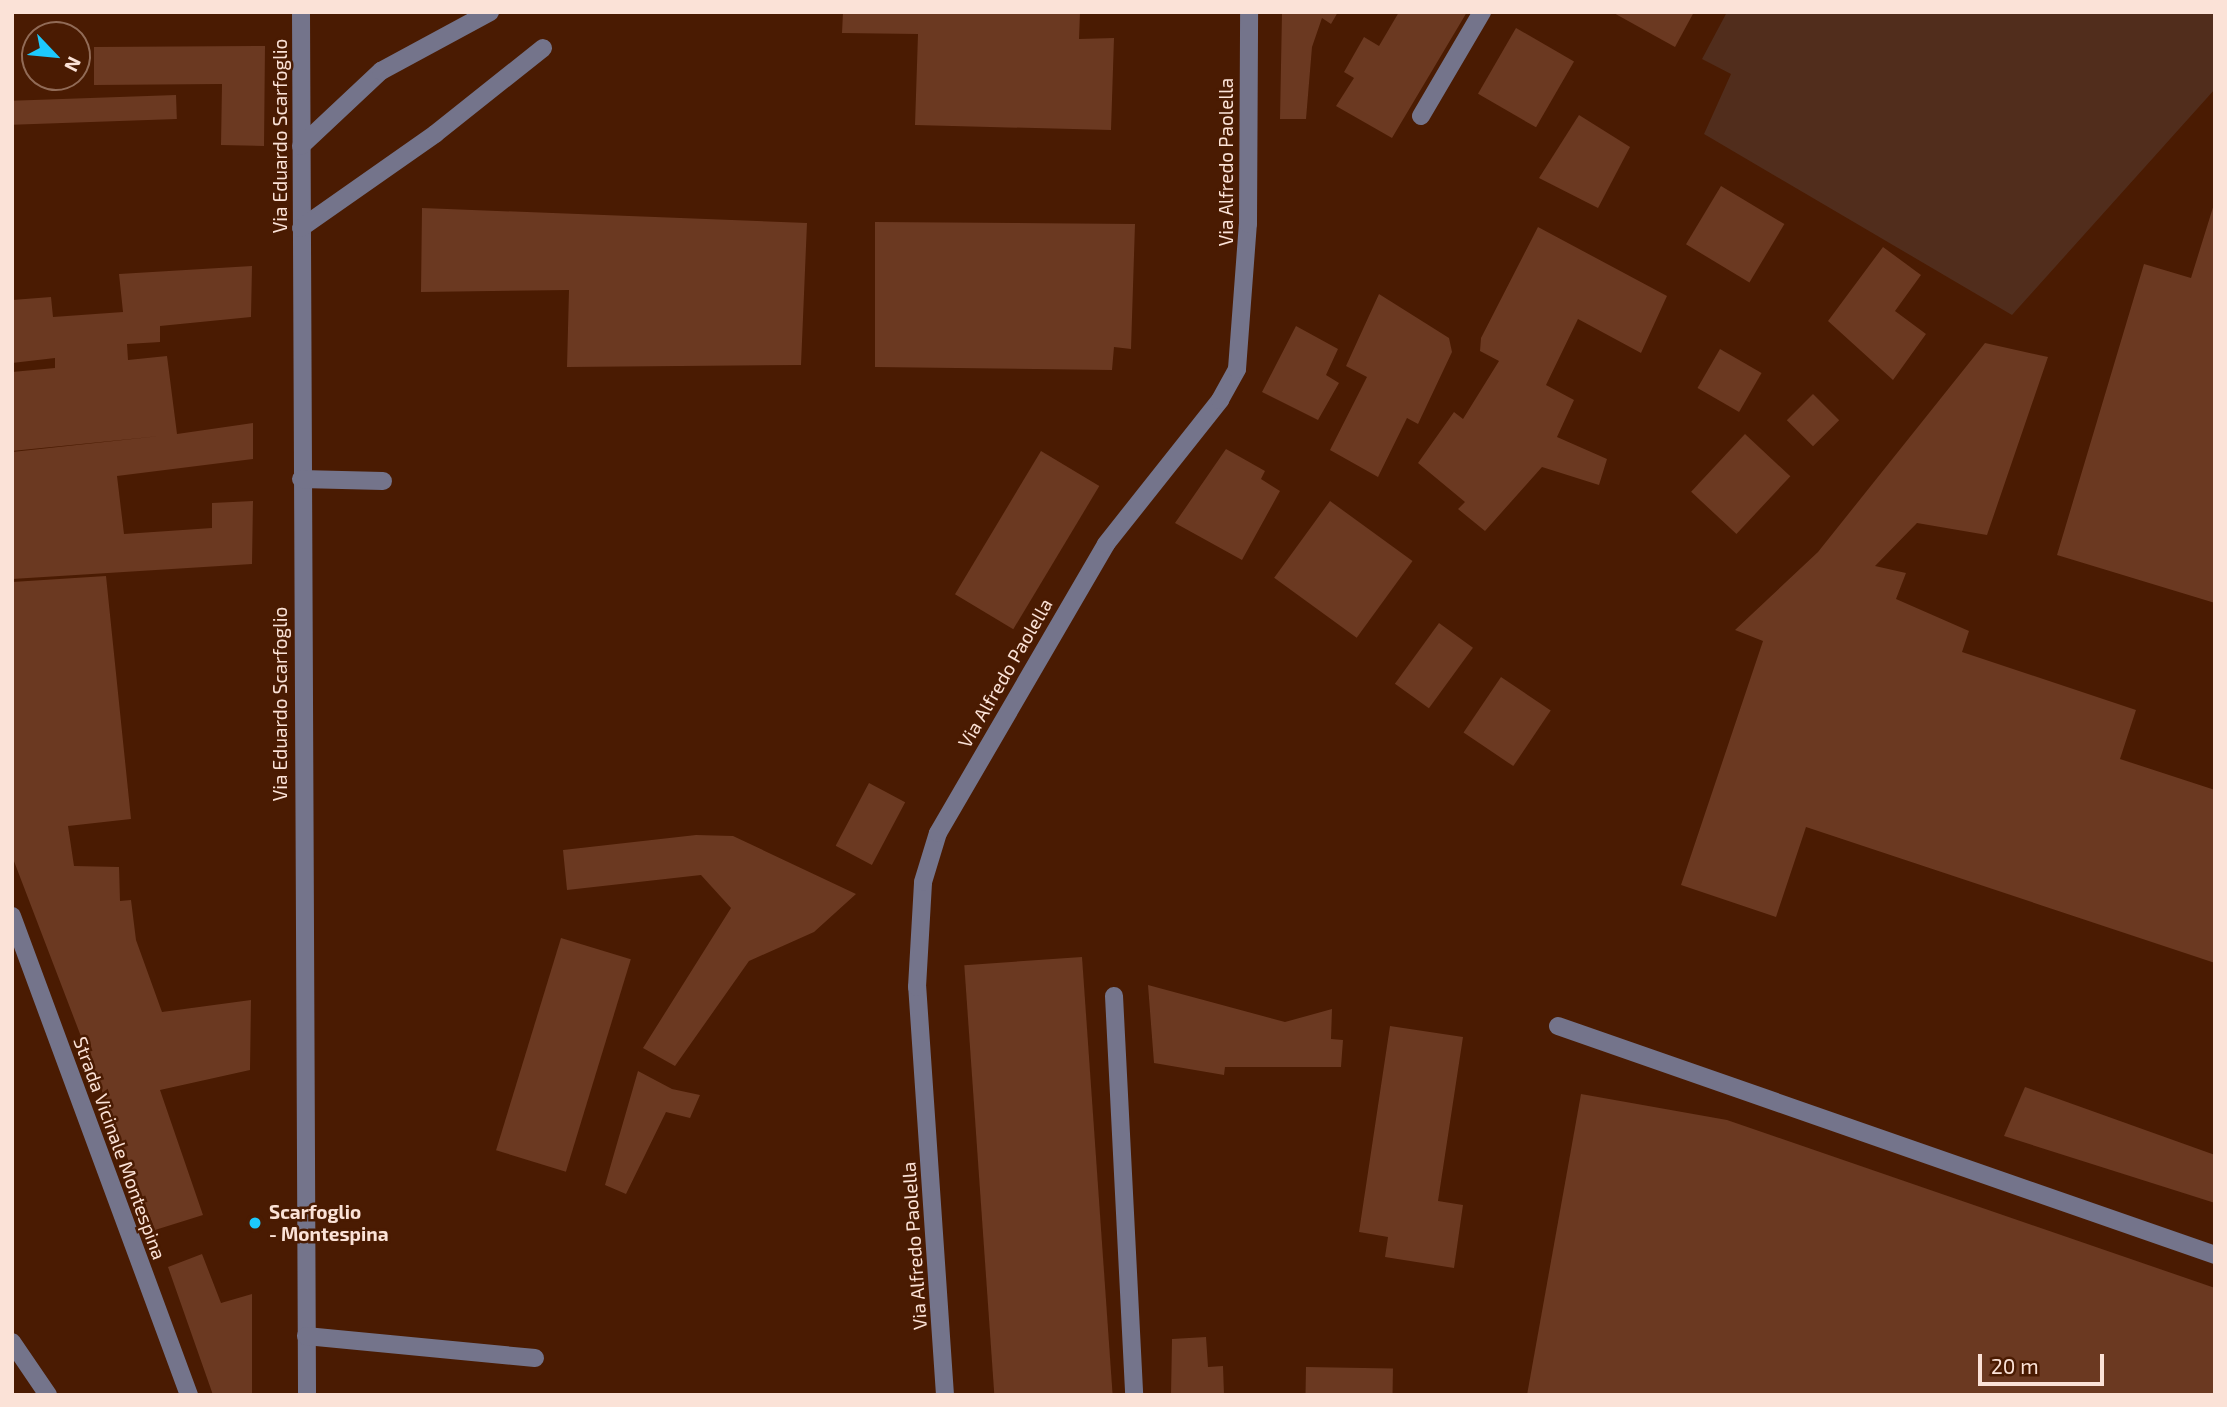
<!DOCTYPE html>
<html>
<head>
<meta charset="utf-8">
<style>
	body { margin:0 }
	#map { position:relative; width:2227px; height:1407px; overflow:hidden; background:#4a1b02; font-family:"Exo 2",sans-serif }
	div>[style] { position:absolute }
	.green>* { inset:0; background:#512d1c }
	.building>* { inset:0; background:#6b3921; transform-origin:0 0 }
	.minor>* { height:18px; margin:-9px; padding:0 9px; transform-origin:9px; border-radius:9px; background:#74748b }
	.dots>* { width:19px; height:19px; translate:-50% -50%; box-sizing:border-box; border:4px solid #4a1b02; border-radius:50% }
	span { translate:-50% -50%; white-space:nowrap; text-align:center; line-height:1.15; -webkit-text-stroke:5px #4a1b02; paint-order:stroke }
	.street-label { font-size:19px; color:#fbe2d7 }
	.poi-label { font-size:19px; color:#fbe2d7; font-weight:700 }
	.left { translate:0 -50%; text-align:left }
	.frame { position:absolute; inset:0; border:14px solid #fbe2d7; pointer-events:none }
	.north { position:absolute; left:21px; top:21px; width:70px; height:70px; box-sizing:border-box; background:#4a1b02; border:2px solid #916b57; border-radius:50%; rotate:116deg; font-size:19px; font-weight:700; line-height:28px; text-align:center; color:#fbe2d7 }
	.north::after { content:''; display:block; margin:auto; width:24px; height:32px; background:#1dc9fd; clip-path:polygon(50% 0,100% 100%,50% 72%,0 100%) }
	.scale { position:absolute; left:1978px; top:1354px; width:126px; height:32px; box-sizing:border-box; border:4px solid #fbe2d7; border-top:0; padding-left:9px; font-size:21px; line-height:24px; white-space:nowrap; color:#fbe2d7; -webkit-text-stroke:5px #4a1b02; paint-order:stroke }
</style>
</head>
<body>
<div id="map">
	<div class="green">
		<div style="clip-path:polygon(1727px 12px,2215px 12px,2215px 89px,2012px 315px,1704px 134px,1731px 74px,1702px 59px)"></div>
	</div>
	<div class="building">
		<div style="clip-path:polygon(843px 12px,1080px 12px,1079px 39px,1114px 38px,1111px 130px,915px 125px,918px 34px,842px 33px)"></div>
		<div style="clip-path:polygon(1282px 12px,1338px 12px,1331px 24px,1322px 18px,1312px 47px,1306px 119px,1280px 119px)"></div>
		<div style="clip-path:polygon(1399px 12px,1467px 12px,1392px 138px,1336px 106px,1354px 78px,1344px 72px,1364px 37px,1379px 46px)"></div>
		<div style="clip-path:polygon(1612px 12px,1694px 12px,1675px 47px)"></div>
		<div style="left:1516px;top:28px;width:67px;height:76px;rotate:30deg"></div>
		<div style="clip-path:polygon(265px 46px,264px 146px,221px 145px,222px 84px,94px 85px,94px 47px)"></div>
		<div style="left:176px;top:95px;width:24px;height:164px;rotate:88deg"></div>
		<div style="clip-path:polygon(1579px 115px,1630px 147px,1598px 208px,1539px 178px)"></div>
		<div style="left:1721px;top:186px;width:74px;height:68px;rotate:31deg"></div>
		<div style="clip-path:polygon(2215px 201px,2215px 603px,2057px 555px,2144px 264px,2191px 278px)"></div>
		<div style="clip-path:polygon(422px 208px,807px 223px,801px 365px,567px 367px,569px 290px,421px 292px)"></div>
		<div style="clip-path:polygon(875px 222px,1135px 224px,1131px 349px,1114px 347px,1112px 370px,875px 367px)"></div>
		<div style="clip-path:polygon(1538px 227px,1667px 296px,1641px 353px,1578px 319px,1546px 385px,1574px 400px,1557px 437px,1607px 459px,1599px 485px,1542px 467px,1485px 531px,1458px 509px,1465px 502px,1418px 463px,1454px 412px,1463px 419px,1499px 361px,1480px 351px,1481px 338px)"></div>
		<div style="clip-path:polygon(1883px 247px,1921px 275px,1895px 311px,1926px 334px,1893px 380px,1828px 321px)"></div>
		<div style="clip-path:polygon(252px 266px,251px 317px,160px 326px,160px 342px,127px 344px,128px 360px,167px 356px,177px 434px,253px 423px,253px 459px,117px 476px,124px 534px,212px 528px,212px 503px,253px 501px,252px 564px,12px 579px,12px 452px,160px 436px,12px 451px,12px 372px,55px 368px,55px 358px,12px 363px,12px 300px,51px 297px,53px 317px,123px 312px,119px 274px)"></div>
		<div style="clip-path:polygon(1379px 294px,1449px 338px,1452px 352px,1418px 424px,1407px 418px,1378px 477px,1330px 450px,1367px 377px,1346px 366px)"></div>
		<div style="clip-path:polygon(1296px 326px,1338px 349px,1326px 375px,1339px 383px,1318px 420px,1262px 392px)"></div>
		<div style="clip-path:polygon(1985px 343px,2048px 357px,1987px 535px,1917px 523px,1875px 566px,1906px 573px,1896px 599px,1969px 631px,1962px 652px,2136px 710px,2120px 759px,2215px 790px,2215px 963px,1806px 827px,1776px 917px,1681px 885px,1763px 641px,1735px 630px,1818px 552px)"></div>
		<div style="left:1720px;top:349px;width:48px;height:45px;rotate:30deg"></div>
		<div style="left:1813px;top:394px;width:37px;height:37px;rotate:45deg"></div>
		<div style="left:1745px;top:434px;width:62px;height:79px;rotate:43deg"></div>
		<div style="clip-path:polygon(1226px 449px,1265px 471px,1261px 479px,1280px 491px,1242px 560px,1175px 523px)"></div>
		<div style="left:1041px;top:451px;width:68px;height:167px;rotate:31deg"></div>
		<div style="left:1330px;top:501px;width:102px;height:95px;rotate:36deg"></div>
		<div style="clip-path:polygon(106px 576px,131px 819px,68px 826px,74px 866px,119px 867px,120px 901px,131px 900px,136px 940px,162px 1012px,251px 1000px,250px 1070px,160px 1090px,203px 1215px,155px 1230px,12px 856px,12px 582px)"></div>
		<div style="left:1439px;top:623px;width:42px;height:75px;rotate:36deg"></div>
		<div style="left:1501px;top:677px;width:60px;height:67px;rotate:34deg"></div>
		<div style="left:869px;top:783px;width:41px;height:71px;rotate:28deg"></div>
		<div style="clip-path:polygon(696px 835px,733px 836px,856px 894px,814px 932px,749px 961px,675px 1066px,643px 1048px,731px 908px,701px 875px,567px 890px,563px 850px)"></div>
		<div style="left:561px;top:938px;width:73px;height:222px;rotate:17deg"></div>
		<div style="left:1082px;top:957px;width:439px;height:118px;rotate:86deg"></div>
		<div style="clip-path:polygon(1148px 985px,1285px 1022px,1332px 1009px,1331px 1039px,1343px 1040px,1341px 1067px,1225px 1067px,1224px 1075px,1154px 1063px)"></div>
		<div style="clip-path:polygon(1390px 1026px,1463px 1037px,1438px 1201px,1463px 1205px,1454px 1268px,1385px 1257px,1388px 1237px,1359px 1232px)"></div>
		<div style="clip-path:polygon(638px 1071px,672px 1089px,700px 1095px,690px 1118px,666px 1112px,626px 1194px,605px 1185px)"></div>
		<div style="clip-path:polygon(2025px 1087px,2215px 1155px,2215px 1203px,2004px 1136px)"></div>
		<div style="clip-path:polygon(1581px 1094px,1727px 1120px,2215px 1288px,2215px 1395px,1527px 1395px)"></div>
		<div style="clip-path:polygon(202px 1254px,221px 1303px,252px 1294px,252px 1395px,213px 1395px,168px 1267px)"></div>
		<div style="clip-path:polygon(1206px 1337px,1208px 1367px,1223px 1366px,1224px 1395px,1171px 1395px,1172px 1339px)"></div>
		<div style="left:1306px;top:1367px;width:87px;height:28px;rotate:1deg"></div>
	</div>
	<div class="minor">
		<div style="left:301px;top:12px;width:1383px;rotate:89.75deg"></div>
		<div style="left:1421px;top:116px;width:121px;rotate:-59.6deg"></div>
		<div style="left:301px;top:146px;width:110px;rotate:-43.2deg"></div>
		<div style="left:381px;top:71px;width:124px;rotate:-28.4deg"></div>
		<div style="left:301px;top:228px;width:164px;rotate:-35deg"></div>
		<div style="left:435px;top:134px;width:138px;rotate:-38.5deg"></div>
		<div style="left:301px;top:479px;width:82px;rotate:1.4deg"></div>
		<div style="left:12px;top:916px;width:511px;rotate:69.72deg"></div>
		<div style="left:1114px;top:996px;width:400px;rotate:87.1deg"></div>
		<div style="left:1558px;top:1026px;width:696px;rotate:19.22deg"></div>
		<div style="left:306px;top:1336px;width:230px;rotate:5.5deg"></div>
		<div style="left:12px;top:1342px;width:64px;rotate:55.8deg"></div>
		<div style="left:945px;top:1395px;width:409px;rotate:-93.9deg"></div>
		<div style="left:917px;top:987px;width:105px;rotate:-86.7deg"></div>
		<div style="left:923px;top:882px;width:51px;rotate:-73deg"></div>
		<div style="left:938px;top:833px;width:334px;rotate:-59.8deg"></div>
		<div style="left:1106px;top:544px;width:184px;rotate:-51.6deg"></div>
		<div style="left:1220px;top:400px;width:35px;rotate:-61deg"></div>
		<div style="left:1237px;top:369px;width:145px;rotate:-85.7deg"></div>
		<div style="left:1248px;top:224px;width:212px;rotate:-89.7deg"></div>
	</div>
	<div class="dots">
		<div style="left:255px;top:1223px;background:#1dc9fd"></div>
	</div>
	<div class="street-label">
		<span style="left:280px;top:136px;rotate:-90deg">Via Eduardo Scarfoglio</span>
		<span style="left:1226px;top:162px;rotate:-90deg">Via Alfredo Paolella</span>
		<span style="left:1005px;top:673px;rotate:-60deg">Via Alfredo Paolella</span>
		<span style="left:280px;top:704px;rotate:-90deg">Via Eduardo Scarfoglio</span>
		<span style="left:120px;top:1148px;rotate:70deg">Strada Vicinale Montespina</span>
		<span style="left:914px;top:1246px;rotate:-94deg">Via Alfredo Paolella</span>
	</div>
	<div class="poi-label">
		<span class="left" style="left:269px;top:1223px">Scarfoglio<br>- Montespina</span>
	</div>
	<div class="frame"></div>
	<div class="north">N</div>
	<div class="scale">20 m</div>
</div>
</body>
</html>
